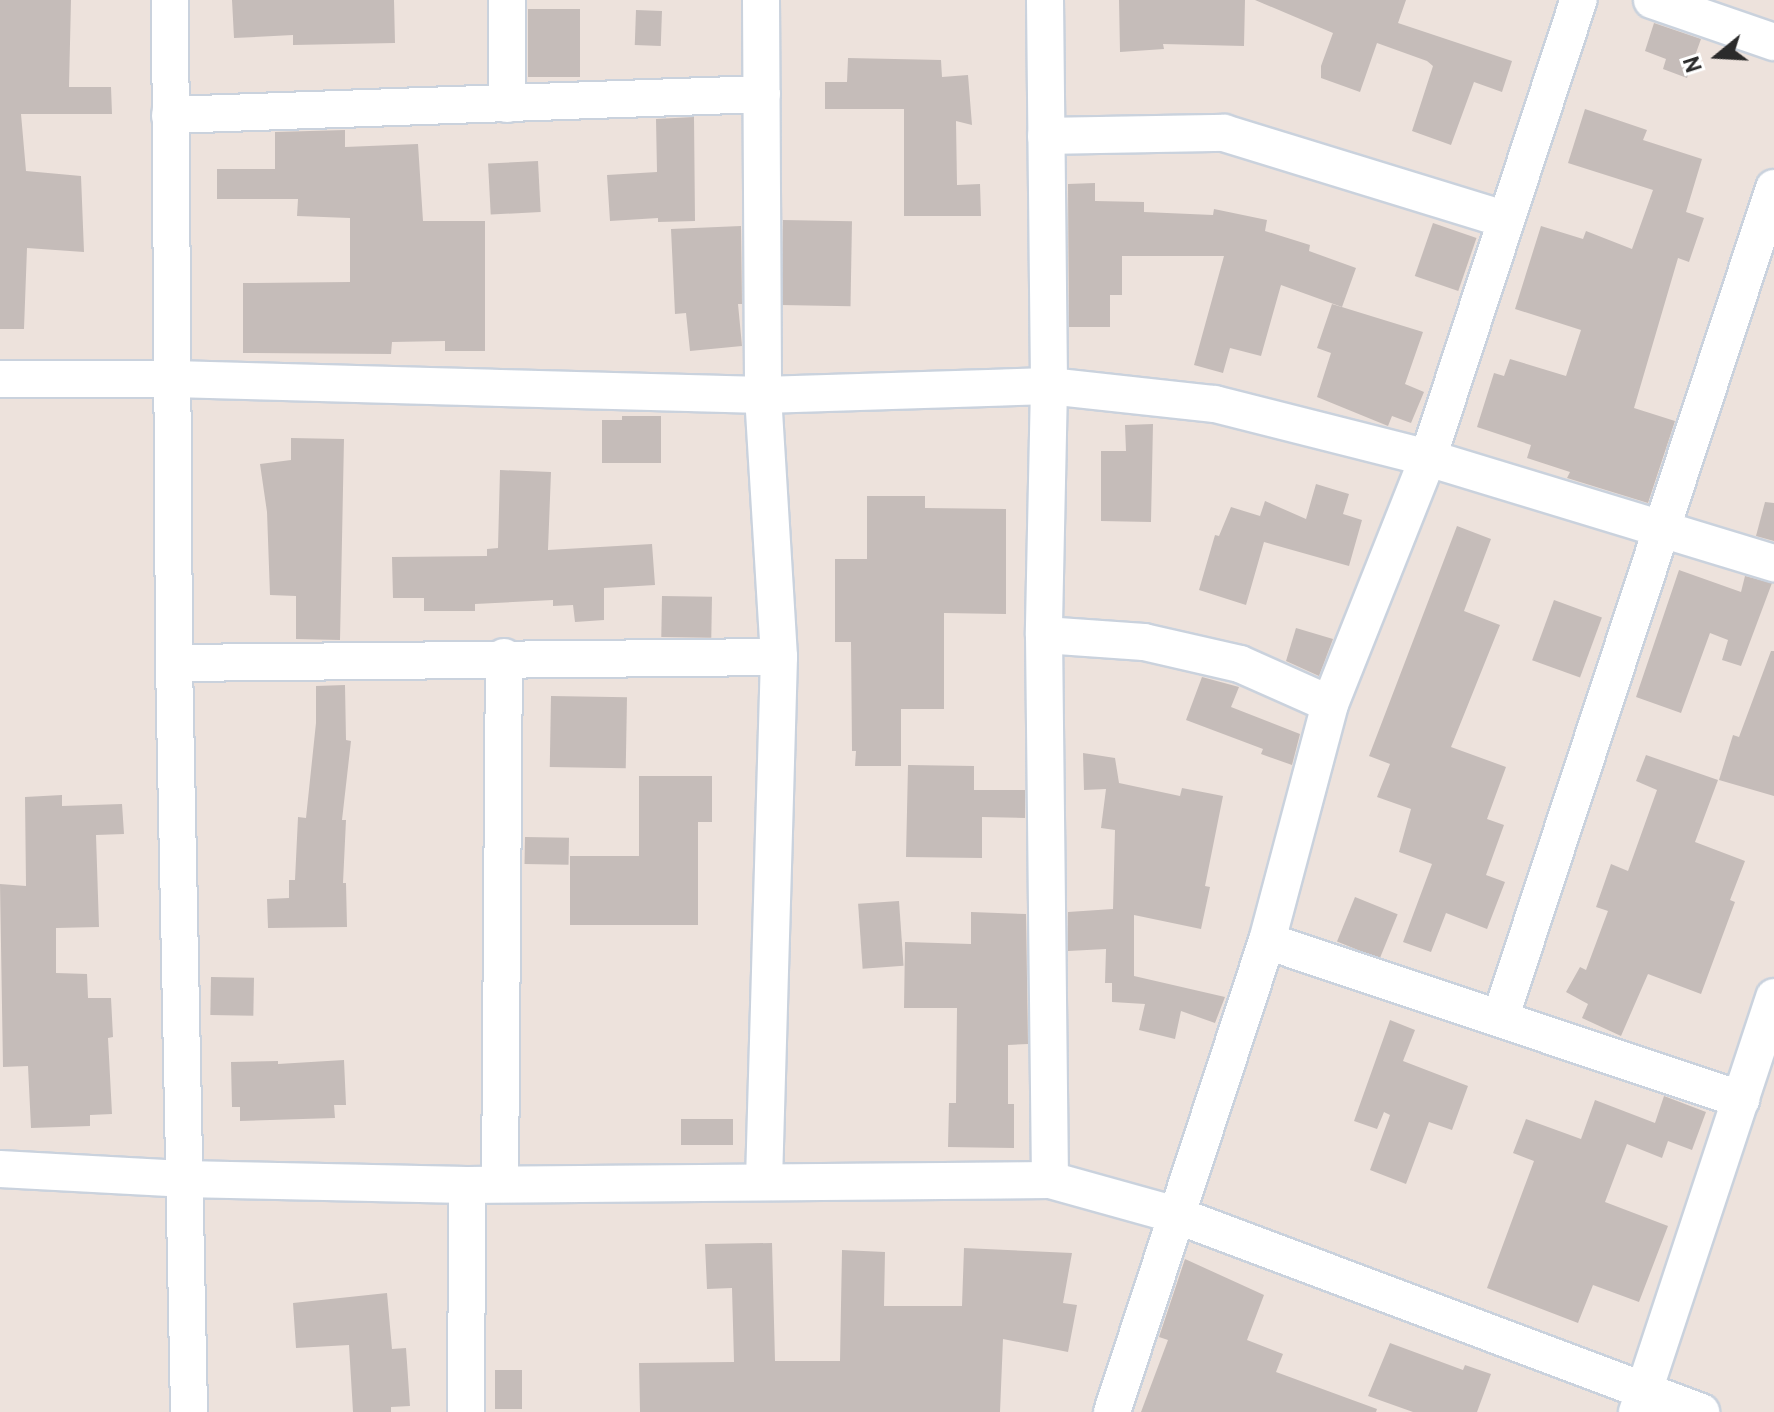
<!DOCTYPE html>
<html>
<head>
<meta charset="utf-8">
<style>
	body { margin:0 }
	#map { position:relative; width:1774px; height:1412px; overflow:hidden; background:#ede2dc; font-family:Overpass,sans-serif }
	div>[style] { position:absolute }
	.building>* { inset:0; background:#c5bcb9; transform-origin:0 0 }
	.roads { filter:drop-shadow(2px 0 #cad2dd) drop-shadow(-2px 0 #cad2dd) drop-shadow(0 2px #cad2dd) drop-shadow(0 -2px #cad2dd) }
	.street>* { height:36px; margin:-18px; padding:0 18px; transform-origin:18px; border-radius:18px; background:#fff }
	span { translate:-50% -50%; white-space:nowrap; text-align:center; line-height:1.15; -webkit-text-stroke:6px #fff; paint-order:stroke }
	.north { position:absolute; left:1678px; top:16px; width:80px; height:80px; -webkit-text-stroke:6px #fff; paint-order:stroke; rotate:252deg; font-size:22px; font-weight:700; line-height:32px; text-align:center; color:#2b2b2b }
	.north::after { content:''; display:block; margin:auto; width:28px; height:36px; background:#2b2b2b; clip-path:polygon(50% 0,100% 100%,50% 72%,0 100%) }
</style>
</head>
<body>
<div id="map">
	<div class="building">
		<div style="clip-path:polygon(0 0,71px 0,69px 87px,111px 87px,112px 114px,21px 114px,26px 171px,81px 176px,84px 252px,27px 248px,24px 329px,0 329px)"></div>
		<div style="clip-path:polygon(232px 0,394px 0,395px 43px,293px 45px,293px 35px,234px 38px)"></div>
		<div style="clip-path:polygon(1119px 0,1245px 0,1244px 46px,1163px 44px,1164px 49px,1120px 52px)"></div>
		<div style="clip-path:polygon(1255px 0,1406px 0,1398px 23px,1512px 61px,1502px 92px,1474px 82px,1451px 145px,1412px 131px,1433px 66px,1427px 61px,1377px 43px,1360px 92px,1321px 78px,1321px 66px,1333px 33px)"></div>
		<div style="left:528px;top:9px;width:52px;height:68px"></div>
		<div style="left:636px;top:10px;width:26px;height:35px;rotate:2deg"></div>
		<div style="clip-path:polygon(1654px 23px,1701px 39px,1687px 78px,1663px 69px,1666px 59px,1645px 51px)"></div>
		<div style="clip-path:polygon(848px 58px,941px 60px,942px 77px,968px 75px,972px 125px,956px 121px,957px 185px,980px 184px,981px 216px,904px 216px,904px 109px,825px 109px,825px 82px,847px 82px)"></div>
		<div style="clip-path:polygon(1585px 109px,1647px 130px,1643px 140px,1702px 159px,1686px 212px,1704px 218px,1689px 262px,1678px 258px,1634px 408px,1675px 421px,1648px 503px,1567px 478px,1570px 472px,1527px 458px,1531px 445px,1477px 427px,1494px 373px,1504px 376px,1510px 359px,1566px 376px,1581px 330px,1515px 309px,1541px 226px,1583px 239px,1586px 231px,1632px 249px,1653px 190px,1568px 163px)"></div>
		<div style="clip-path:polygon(694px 117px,695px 221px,658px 222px,658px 218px,610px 221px,607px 175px,657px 172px,656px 119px)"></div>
		<div style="clip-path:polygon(345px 130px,345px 147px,418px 144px,423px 221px,485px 221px,485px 351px,445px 351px,445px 341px,392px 342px,391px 354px,243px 353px,243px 283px,350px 282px,350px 218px,297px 216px,298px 199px,217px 199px,217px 169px,275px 169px,275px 132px)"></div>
		<div style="left:538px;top:161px;width:51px;height:50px;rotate:87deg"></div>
		<div style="clip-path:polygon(1095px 183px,1095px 201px,1144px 202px,1144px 212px,1213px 215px,1214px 209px,1267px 220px,1265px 231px,1310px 245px,1309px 251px,1356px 268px,1342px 307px,1281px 285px,1261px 356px,1230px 348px,1223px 373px,1194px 365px,1224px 256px,1122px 256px,1122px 295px,1110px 295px,1110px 327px,1069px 327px,1068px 184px)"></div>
		<div style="left:783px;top:220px;width:69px;height:85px;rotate:1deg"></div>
		<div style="left:1433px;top:223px;width:46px;height:56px;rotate:19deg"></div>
		<div style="clip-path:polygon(741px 226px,742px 304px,738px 304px,742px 346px,690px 351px,686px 313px,675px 314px,671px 229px)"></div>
		<div style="clip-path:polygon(1332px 304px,1423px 332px,1405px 384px,1424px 392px,1411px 423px,1392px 416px,1388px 426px,1317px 397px,1331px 353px,1317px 348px)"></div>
		<div style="clip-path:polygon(622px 416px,661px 416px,661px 463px,602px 463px,602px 420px,622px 420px)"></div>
		<div style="clip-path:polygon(1153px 424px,1151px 522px,1101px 521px,1101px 451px,1126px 451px,1125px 425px)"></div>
		<div style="clip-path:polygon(291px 438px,344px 439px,340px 640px,296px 639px,296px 596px,270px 595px,267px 512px,260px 464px,291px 460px)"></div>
		<div style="clip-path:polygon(500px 470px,551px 472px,548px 550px,652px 544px,655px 585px,604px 588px,604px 620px,575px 622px,573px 605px,553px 606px,553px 600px,475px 604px,475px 611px,424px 611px,424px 598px,393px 598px,392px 557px,487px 556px,487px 549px,498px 548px)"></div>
		<div style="clip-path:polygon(1316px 484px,1349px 494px,1343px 514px,1362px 520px,1349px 566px,1264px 542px,1246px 605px,1199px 590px,1215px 535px,1219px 536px,1231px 507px,1260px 516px,1265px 501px,1306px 519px)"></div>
		<div style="clip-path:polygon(867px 496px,925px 496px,925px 508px,1006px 509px,1006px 614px,944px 613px,944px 709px,901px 709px,901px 766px,855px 766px,856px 751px,852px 751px,851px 642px,835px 642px,835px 559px,867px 559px)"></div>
		<div style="clip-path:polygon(1765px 502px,1774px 503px,1774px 541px,1756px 536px)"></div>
		<div style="clip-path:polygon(1457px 526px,1491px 539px,1464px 611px,1500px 625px,1451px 747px,1506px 767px,1487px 819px,1504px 825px,1486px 875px,1505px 882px,1487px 929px,1446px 913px,1431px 952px,1403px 942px,1432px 864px,1399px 852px,1411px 809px,1377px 797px,1390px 764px,1369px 756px)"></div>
		<div style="clip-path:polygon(1679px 570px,1741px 592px,1745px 576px,1772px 583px,1741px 666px,1722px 660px,1728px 640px,1710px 633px,1681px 713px,1636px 697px)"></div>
		<div style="left:662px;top:596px;width:50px;height:41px;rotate:1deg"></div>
		<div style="left:1554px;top:600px;width:51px;height:64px;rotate:20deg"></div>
		<div style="clip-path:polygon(1296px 628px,1333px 639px,1319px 676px,1286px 661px)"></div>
		<div style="clip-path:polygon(1771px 651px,1774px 651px,1774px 796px,1719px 780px,1733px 735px,1739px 737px)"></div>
		<div style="clip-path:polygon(1202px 677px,1239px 687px,1231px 707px,1300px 734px,1292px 765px,1261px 754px,1263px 749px,1186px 720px)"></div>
		<div style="clip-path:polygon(345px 685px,346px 740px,351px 741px,342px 820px,346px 820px,343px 883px,346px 883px,347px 927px,268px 928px,267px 899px,289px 898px,289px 880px,295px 880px,298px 817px,306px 818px,316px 723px,316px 686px)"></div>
		<div style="left:551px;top:696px;width:76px;height:71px;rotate:1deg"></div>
		<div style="clip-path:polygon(1083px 753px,1115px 758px,1119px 783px,1180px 796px,1182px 788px,1223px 796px,1205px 886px,1210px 887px,1201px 929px,1134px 915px,1134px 976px,1225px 997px,1215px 1023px,1181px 1011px,1175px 1039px,1139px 1030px,1145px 1004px,1112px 1002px,1112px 983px,1105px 983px,1106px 949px,1068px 951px,1068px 912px,1113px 909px,1115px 830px,1101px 828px,1106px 789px,1084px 790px)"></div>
		<div style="clip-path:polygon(1646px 755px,1718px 780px,1695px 842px,1745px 861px,1730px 900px,1735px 902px,1701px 994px,1648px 974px,1621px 1036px,1582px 1018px,1588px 1004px,1566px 992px,1580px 967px,1586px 970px,1608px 911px,1596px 907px,1611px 864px,1628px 871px,1657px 790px,1636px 781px)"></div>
		<div style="clip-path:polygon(908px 765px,974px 766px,974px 790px,1025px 790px,1025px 818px,982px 817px,982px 858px,906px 857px)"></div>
		<div style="clip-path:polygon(639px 776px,712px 776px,712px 822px,698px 822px,698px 925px,570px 925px,570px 856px,639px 856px)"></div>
		<div style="clip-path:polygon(62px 795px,62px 806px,122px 804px,124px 834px,96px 835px,99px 927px,56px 928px,56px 973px,87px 974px,88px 998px,111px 998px,113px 1037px,108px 1038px,112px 1114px,90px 1115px,90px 1126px,31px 1128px,28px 1066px,3px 1067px,0 884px,26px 886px,25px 797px)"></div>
		<div style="left:525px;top:837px;width:44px;height:27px;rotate:1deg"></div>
		<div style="left:1355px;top:897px;width:46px;height:48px;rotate:22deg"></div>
		<div style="left:899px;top:901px;width:65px;height:41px;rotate:86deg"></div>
		<div style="clip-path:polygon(971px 912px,1026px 914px,1028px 1044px,1008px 1045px,1008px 1104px,1014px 1104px,1014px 1148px,948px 1147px,949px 1103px,956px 1103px,957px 1008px,904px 1008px,905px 942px,971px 944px)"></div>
		<div style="left:211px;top:977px;width:43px;height:38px;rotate:1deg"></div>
		<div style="clip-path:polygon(1390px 1020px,1415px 1030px,1403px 1061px,1468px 1086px,1452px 1130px,1429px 1122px,1406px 1184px,1370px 1170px,1390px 1115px,1384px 1112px,1377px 1129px,1354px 1121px)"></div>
		<div style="clip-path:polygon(344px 1060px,346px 1105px,334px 1105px,335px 1118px,240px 1121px,240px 1107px,232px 1107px,231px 1062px,278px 1061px,278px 1064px)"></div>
		<div style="clip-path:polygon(1664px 1096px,1706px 1112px,1692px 1150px,1668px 1141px,1662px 1158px,1627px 1144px,1605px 1202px,1668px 1226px,1639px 1302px,1593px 1285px,1578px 1323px,1487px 1288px,1534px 1161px,1513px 1153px,1526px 1119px,1581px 1139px,1595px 1100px,1655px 1123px)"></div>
		<div style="left:681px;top:1119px;width:52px;height:26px"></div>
		<div style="clip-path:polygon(772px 1243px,775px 1361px,840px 1361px,842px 1250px,885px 1252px,884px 1306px,962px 1306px,964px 1248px,1072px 1253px,1063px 1303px,1077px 1305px,1068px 1352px,1003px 1339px,1000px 1412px,640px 1412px,639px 1363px,734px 1362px,732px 1288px,707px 1289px,705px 1244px)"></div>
		<div style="clip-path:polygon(1185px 1259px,1264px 1295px,1247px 1340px,1283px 1354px,1276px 1372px,1377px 1409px,1376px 1412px,1141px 1412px,1168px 1340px,1159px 1337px)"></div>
		<div style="clip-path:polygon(387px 1293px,392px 1349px,406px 1348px,410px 1406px,391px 1407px,391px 1412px,353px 1412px,349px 1345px,296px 1348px,293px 1303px)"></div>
		<div style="clip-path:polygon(1390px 1343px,1463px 1370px,1465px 1365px,1491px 1374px,1477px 1412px,1413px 1412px,1368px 1396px)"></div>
		<div style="left:495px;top:1370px;width:27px;height:39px"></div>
	</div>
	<div class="roads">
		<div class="street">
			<div style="left:170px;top:0;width:663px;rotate:89.65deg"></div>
			<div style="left:174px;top:663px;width:749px;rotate:88.85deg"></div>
			<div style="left:761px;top:0;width:395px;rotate:89.7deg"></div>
			<div style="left:763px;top:395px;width:262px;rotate:86.5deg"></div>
			<div style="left:779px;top:657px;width:523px;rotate:91.64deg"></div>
			<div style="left:1045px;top:0;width:386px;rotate:89.4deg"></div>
			<div style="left:1049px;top:386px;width:249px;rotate:91.2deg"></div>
			<div style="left:1044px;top:635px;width:545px;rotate:89.37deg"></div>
			<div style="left:1652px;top:0;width:129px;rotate:19deg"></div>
			<div style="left:507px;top:104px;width:104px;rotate:-90deg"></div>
			<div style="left:170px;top:115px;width:592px;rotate:-2.03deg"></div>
			<div style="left:1046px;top:136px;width:178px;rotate:-1deg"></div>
			<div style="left:1224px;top:133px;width:295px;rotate:17.1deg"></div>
			<div style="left:0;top:379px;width:173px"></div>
			<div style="left:173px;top:379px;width:590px;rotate:1.55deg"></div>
			<div style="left:763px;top:395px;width:286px;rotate:-1.8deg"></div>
			<div style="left:1049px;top:386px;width:167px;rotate:6.2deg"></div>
			<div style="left:1215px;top:404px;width:220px;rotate:14.2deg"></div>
			<div style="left:1428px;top:458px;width:362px;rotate:16.9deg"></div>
			<div style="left:1044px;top:635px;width:100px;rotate:4deg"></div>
			<div style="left:1144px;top:642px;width:98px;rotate:12.9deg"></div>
			<div style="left:1240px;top:664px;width:98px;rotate:24deg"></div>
			<div style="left:174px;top:663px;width:605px;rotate:-0.57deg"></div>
			<div style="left:1267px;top:941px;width:500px;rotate:18.5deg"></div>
			<div style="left:1500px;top:1019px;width:875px;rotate:-71.75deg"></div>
			<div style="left:0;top:1169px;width:183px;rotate:3.1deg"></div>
			<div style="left:183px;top:1179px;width:284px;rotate:1.2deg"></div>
			<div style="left:467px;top:1185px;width:583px;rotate:-0.49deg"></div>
			<div style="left:1050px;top:1180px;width:131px;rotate:15.5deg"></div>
			<div style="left:1176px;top:1215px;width:561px;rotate:20.57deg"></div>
			<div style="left:500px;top:1184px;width:527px;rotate:-89.57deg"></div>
			<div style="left:466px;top:1412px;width:227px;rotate:-89.7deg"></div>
			<div style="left:1112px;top:1412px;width:496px;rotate:-71.8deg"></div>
			<div style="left:1267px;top:941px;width:245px;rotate:-75.1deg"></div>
			<div style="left:1330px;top:704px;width:265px;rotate:-68.3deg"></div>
			<div style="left:1428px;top:458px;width:482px;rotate:-71.8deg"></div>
			<div style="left:1637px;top:1412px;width:437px;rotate:-71.7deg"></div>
		</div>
	</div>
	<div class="north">N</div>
</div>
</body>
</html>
